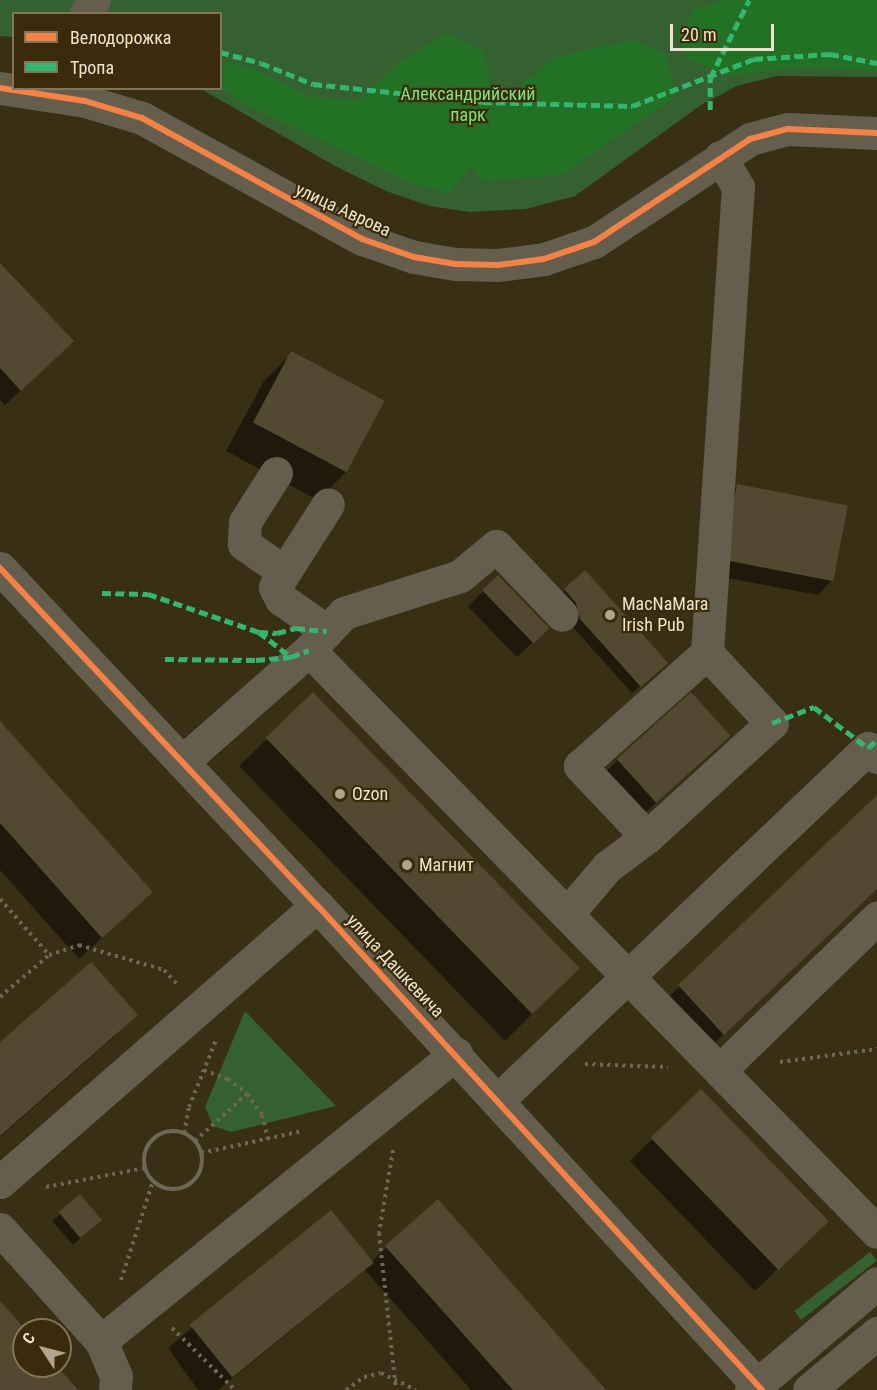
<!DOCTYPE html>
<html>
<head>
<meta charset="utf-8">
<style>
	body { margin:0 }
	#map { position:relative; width:877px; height:1390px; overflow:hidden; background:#392f15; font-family:"Roboto Condensed",sans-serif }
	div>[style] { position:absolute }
	.green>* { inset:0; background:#356131; transform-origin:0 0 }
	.forest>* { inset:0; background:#237124 }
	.shadow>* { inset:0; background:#0007; transform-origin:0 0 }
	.building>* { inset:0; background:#534930; transform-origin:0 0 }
	.path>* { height:4px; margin-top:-2px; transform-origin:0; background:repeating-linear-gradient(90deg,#6e6656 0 3px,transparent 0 7.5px) }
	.path>.ring { margin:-2px; padding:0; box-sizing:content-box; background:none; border:4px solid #6e6656; border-radius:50% }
	.minor>* { height:33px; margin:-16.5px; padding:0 16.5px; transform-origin:16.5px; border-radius:16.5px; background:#655e4c }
	.quiet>* { height:4.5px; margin-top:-2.25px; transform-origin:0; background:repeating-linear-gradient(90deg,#33b770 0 9px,transparent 0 13.5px) }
	.cycleway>* { height:6px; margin:-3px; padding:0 3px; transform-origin:3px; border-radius:3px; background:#f48246 }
	.dots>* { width:16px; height:16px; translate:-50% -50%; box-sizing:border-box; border:3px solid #3a2b0a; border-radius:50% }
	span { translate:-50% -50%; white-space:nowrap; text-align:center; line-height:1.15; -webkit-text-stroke:4.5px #3a2b0a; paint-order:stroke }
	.park-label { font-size:18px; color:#79e77b }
	.street-label { font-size:18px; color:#eee3cc }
	.poi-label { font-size:18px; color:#eee3cc }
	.left { translate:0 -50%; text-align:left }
	.legend { position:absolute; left:12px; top:12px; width:210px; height:78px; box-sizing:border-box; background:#3a2b0a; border:2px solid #827558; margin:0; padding:8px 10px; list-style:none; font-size:18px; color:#eee3cc }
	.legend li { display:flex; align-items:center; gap:12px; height:30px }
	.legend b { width:30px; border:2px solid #827558 }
	.north { position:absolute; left:12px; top:1318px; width:60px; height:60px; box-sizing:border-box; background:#3a2b0a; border:2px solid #827558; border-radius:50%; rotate:306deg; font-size:16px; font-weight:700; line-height:24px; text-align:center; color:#eee3cc }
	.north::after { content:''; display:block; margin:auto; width:21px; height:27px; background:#afa48c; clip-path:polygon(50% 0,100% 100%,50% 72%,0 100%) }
	.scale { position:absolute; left:670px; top:24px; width:104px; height:27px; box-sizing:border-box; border:3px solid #eee3cc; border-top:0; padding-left:8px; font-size:18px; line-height:21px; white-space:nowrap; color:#eee3cc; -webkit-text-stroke:4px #3a2b0a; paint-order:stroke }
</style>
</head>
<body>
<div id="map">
	<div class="green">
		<div style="clip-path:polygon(0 0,877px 0,877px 77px,777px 76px,737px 86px,701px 105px,575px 196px,526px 209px,470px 212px,430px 206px,386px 191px,335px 166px,201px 89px,220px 88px,220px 14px,14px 14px,13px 37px,0 36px)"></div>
		<div style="clip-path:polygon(245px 1011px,336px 1106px,231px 1132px,213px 1126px,205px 1107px)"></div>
		<div style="left:870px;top:1252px;width:11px;height:96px;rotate:52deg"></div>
	</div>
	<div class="forest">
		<div style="clip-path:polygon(726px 0,877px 0,877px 70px,795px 68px,729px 76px,686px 58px,677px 35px,696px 8px)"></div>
		<div style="clip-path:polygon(446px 33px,483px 51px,493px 95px,516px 90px,554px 57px,633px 40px,665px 54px,676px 96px,561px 175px,484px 181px,471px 167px,449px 193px,410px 183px,241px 102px,221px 88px,221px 60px,256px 70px,311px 97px,361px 100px,397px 64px)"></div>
	</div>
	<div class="shadow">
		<div style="clip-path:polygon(0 284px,57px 356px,5px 405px,0 400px)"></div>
		<div style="clip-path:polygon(292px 353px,346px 472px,318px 500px,226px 451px,264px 381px)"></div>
		<div style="clip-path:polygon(738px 486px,833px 579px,818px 595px,717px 576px,722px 501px)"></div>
		<div style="clip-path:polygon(585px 572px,658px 670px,632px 693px,573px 627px,557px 598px)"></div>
		<div style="left:498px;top:577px;width:71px;height:42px;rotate:46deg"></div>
		<div style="clip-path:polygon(0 723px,151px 892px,79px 959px,0 870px)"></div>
		<div style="clip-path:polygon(728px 736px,633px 824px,595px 782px,618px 760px)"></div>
		<div style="clip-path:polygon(267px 739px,578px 968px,505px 1041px,239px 766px)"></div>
		<div style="clip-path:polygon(874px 800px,877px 888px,701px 1056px,656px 1009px)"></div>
		<div style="clip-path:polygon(136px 1015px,114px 1037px,0 1137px,0 1044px)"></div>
		<div style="clip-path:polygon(652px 1139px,804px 1243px,755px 1291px,630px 1161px)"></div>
		<div style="clip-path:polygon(80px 1197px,93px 1227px,73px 1245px,52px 1221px)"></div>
		<div style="clip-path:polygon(331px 1212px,371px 1262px,387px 1247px,604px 1390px,471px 1390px,365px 1270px,218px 1390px,198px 1390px,168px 1348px)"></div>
	</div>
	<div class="building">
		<div style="clip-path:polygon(0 263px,74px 341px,21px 391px,0 368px)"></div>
		<div style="left:291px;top:351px;width:106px;height:81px;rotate:28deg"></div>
		<div style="left:737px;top:484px;width:113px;height:77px;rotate:11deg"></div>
		<div style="clip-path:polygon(585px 570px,668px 663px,641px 687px,580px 619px,576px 603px,564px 589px)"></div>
		<div style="left:498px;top:575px;width:74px;height:22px;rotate:46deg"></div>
		<div style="left:313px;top:692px;width:384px;height:66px;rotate:46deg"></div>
		<div style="left:691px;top:692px;width:59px;height:100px;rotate:48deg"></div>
		<div style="clip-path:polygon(0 721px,153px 892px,102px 938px,0 823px)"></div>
		<div style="clip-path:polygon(877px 795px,877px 889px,724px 1035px,678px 985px)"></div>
		<div style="clip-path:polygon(91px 962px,138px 1015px,0 1136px,0 1042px)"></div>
		<div style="left:701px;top:1089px;width:184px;height:70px;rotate:46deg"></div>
		<div style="left:80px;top:1194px;width:34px;height:28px;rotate:50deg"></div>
		<div style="clip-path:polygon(438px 1199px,531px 1305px,606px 1390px,513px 1390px,385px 1246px)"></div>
		<div style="left:331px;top:1210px;width:68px;height:182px;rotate:51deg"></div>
		<div style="clip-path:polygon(0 1301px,26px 1330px,24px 1366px,57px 1366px,78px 1390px,0 1390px)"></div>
	</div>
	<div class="path">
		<div style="left:0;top:899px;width:74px;rotate:48.8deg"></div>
		<div style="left:0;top:997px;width:65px;rotate:-40.6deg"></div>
		<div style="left:49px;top:955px;width:32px;rotate:-18deg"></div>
		<div style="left:79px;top:945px;width:89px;rotate:16.4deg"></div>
		<div style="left:164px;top:970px;width:19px;rotate:47deg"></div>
		<div style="left:780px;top:1062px;width:98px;rotate:-7.6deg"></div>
		<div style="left:585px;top:1064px;width:83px;rotate:2.1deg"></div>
		<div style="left:204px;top:1070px;width:26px;rotate:21deg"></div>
		<div style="left:228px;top:1079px;width:24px;rotate:38deg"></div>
		<div style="left:247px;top:1094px;width:26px;rotate:54deg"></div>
		<div style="left:262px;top:1115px;width:25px;rotate:76deg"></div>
		<div class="ring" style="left:144px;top:1131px;width:54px;height:54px"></div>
		<div style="left:184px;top:1133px;width:26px;rotate:-79deg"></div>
		<div style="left:189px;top:1107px;width:72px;rotate:-68.1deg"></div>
		<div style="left:195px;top:1141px;width:70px;rotate:-42.1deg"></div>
		<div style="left:393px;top:1150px;width:84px;rotate:99.6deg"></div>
		<div style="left:379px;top:1233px;width:158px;rotate:83.8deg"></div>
		<div style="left:201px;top:1153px;width:104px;rotate:-12.2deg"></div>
		<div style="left:46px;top:1187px;width:101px;rotate:-10.9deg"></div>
		<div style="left:121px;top:1280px;width:104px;rotate:-72.1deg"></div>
		<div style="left:172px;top:1328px;width:88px;rotate:44.5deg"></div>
		<div style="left:346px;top:1390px;width:22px;rotate:-36deg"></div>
		<div style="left:364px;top:1377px;width:17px;rotate:-13deg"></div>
		<div style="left:381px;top:1373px;width:39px;rotate:26deg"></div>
	</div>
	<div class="minor">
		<div style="left:86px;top:14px;width:16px;rotate:-60deg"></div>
		<div style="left:0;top:88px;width:86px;rotate:8.7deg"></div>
		<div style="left:85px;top:101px;width:59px;rotate:16.6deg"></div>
		<div style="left:142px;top:118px;width:251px;rotate:28.8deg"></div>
		<div style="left:362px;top:239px;width:55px;rotate:19.1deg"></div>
		<div style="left:414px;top:257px;width:42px;rotate:9.7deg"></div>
		<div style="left:455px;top:264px;width:43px;rotate:1.3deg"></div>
		<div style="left:498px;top:265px;width:46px;rotate:-7.4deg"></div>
		<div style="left:544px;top:259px;width:53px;rotate:-18.8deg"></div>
		<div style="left:594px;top:242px;width:187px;rotate:-33.4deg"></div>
		<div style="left:750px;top:139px;width:39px;rotate:-15deg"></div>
		<div style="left:788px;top:129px;width:89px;rotate:2.6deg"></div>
		<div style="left:276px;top:473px;width:58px;rotate:122.3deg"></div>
		<div style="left:245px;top:522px;width:22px;rotate:93deg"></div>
		<div style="left:244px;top:544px;width:49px;rotate:35deg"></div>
		<div style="left:0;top:568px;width:463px;rotate:46.8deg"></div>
		<div style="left:317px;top:905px;width:658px;rotate:47.46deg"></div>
		<div style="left:327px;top:631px;width:56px;rotate:-145.2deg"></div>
		<div style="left:281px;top:599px;width:13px;rotate:-117deg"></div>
		<div style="left:275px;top:587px;width:98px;rotate:-57.4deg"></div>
		<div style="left:309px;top:650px;width:813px;rotate:45.7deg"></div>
		<div style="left:182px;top:762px;width:169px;rotate:-41.4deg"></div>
		<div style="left:309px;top:650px;width:51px;rotate:-46.6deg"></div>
		<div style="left:344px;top:613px;width:122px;rotate:-17.7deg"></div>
		<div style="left:460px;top:576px;width:47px;rotate:-39.8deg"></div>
		<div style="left:496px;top:546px;width:95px;rotate:46.3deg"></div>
		<div style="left:647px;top:837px;width:98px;rotate:-133.3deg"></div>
		<div style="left:580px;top:766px;width:170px;rotate:-41.7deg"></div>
		<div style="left:567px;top:914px;width:62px;rotate:-49.6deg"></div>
		<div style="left:607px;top:867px;width:50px;rotate:-36.9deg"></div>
		<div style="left:647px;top:837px;width:169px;rotate:-42.4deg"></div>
		<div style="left:772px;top:723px;width:96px;rotate:-132.9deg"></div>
		<div style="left:707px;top:653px;width:467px;rotate:-86.2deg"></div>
		<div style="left:738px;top:187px;width:35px;rotate:-121deg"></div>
		<div style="left:720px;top:1070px;width:219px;rotate:-44.1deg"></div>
		<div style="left:497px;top:1101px;width:512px;rotate:-43.58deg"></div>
		<div style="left:868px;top:748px;width:13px;rotate:45deg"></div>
		<div style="left:0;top:1182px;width:421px;rotate:-41.1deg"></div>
		<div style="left:0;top:1229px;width:151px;rotate:48deg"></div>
		<div style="left:101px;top:1341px;width:38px;rotate:67deg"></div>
		<div style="left:116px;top:1376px;width:14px;rotate:94deg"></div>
		<div style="left:101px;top:1341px;width:457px;rotate:-39deg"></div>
		<div style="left:751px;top:1390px;width:165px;rotate:-40.3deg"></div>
		<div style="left:809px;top:1390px;width:89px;rotate:-40deg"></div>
	</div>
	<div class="quiet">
		<div style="left:220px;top:52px;width:42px;rotate:15deg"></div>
		<div style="left:261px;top:63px;width:56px;rotate:22deg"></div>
		<div style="left:313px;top:84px;width:171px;rotate:6deg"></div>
		<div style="left:483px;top:102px;width:149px;rotate:1.5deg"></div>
		<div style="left:632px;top:106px;width:131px;rotate:-21.1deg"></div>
		<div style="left:754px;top:59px;width:76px;rotate:-3.8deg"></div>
		<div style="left:830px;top:54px;width:48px;rotate:10.8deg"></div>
		<div style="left:710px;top:110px;width:32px;rotate:-90deg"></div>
		<div style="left:710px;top:78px;width:87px;rotate:-63.4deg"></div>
		<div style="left:102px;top:593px;width:46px;rotate:1.2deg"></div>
		<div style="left:148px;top:594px;width:117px;rotate:18.9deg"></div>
		<div style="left:259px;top:632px;width:18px;rotate:3deg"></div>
		<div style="left:277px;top:633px;width:20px;rotate:-15deg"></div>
		<div style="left:296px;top:628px;width:31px;rotate:6deg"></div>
		<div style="left:259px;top:632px;width:41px;rotate:38deg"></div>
		<div style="left:165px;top:659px;width:91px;rotate:0.6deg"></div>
		<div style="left:256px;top:660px;width:35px;rotate:-5deg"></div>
		<div style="left:291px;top:657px;width:19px;rotate:-21deg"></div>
		<div style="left:772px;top:723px;width:45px;rotate:-20.9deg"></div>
		<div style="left:814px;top:707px;width:68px;rotate:37.2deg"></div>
		<div style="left:868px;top:748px;width:12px;rotate:-42deg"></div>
	</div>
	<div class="cycleway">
		<div style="left:0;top:88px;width:86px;rotate:8.7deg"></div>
		<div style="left:85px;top:101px;width:59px;rotate:16.6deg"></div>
		<div style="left:142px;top:118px;width:251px;rotate:28.8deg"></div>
		<div style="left:362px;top:239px;width:55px;rotate:19.1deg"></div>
		<div style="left:414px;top:257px;width:42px;rotate:9.7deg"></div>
		<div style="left:455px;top:264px;width:43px;rotate:1.3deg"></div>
		<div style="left:498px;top:265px;width:46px;rotate:-7.4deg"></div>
		<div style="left:544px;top:259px;width:53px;rotate:-18.8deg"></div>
		<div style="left:594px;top:242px;width:187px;rotate:-33.4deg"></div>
		<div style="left:750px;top:139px;width:39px;rotate:-15deg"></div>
		<div style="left:788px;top:129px;width:89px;rotate:2.6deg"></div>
		<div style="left:0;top:568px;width:463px;rotate:46.8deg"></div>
		<div style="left:317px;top:905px;width:658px;rotate:47.46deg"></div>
	</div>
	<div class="dots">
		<div style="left:610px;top:615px;background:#afa48c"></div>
		<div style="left:340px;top:794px;background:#afa48c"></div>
		<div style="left:407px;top:865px;background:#afa48c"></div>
	</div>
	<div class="park-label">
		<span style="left:468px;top:105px">Александрийский<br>парк</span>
	</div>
	<div class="street-label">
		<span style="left:343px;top:210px;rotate:25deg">улица Аврова</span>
		<span style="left:395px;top:966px;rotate:47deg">улица Дашкевича</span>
	</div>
	<div class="poi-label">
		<span class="left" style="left:622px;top:615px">MacNaMara<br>Irish Pub</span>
		<span class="left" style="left:352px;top:794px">Ozon</span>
		<span class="left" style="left:419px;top:865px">Магнит</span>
	</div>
	<ul class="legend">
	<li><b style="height:8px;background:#f48246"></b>Велодорожка</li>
	<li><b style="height:8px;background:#33b770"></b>Тропа</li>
	</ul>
	<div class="north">С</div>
	<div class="scale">20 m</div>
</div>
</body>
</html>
